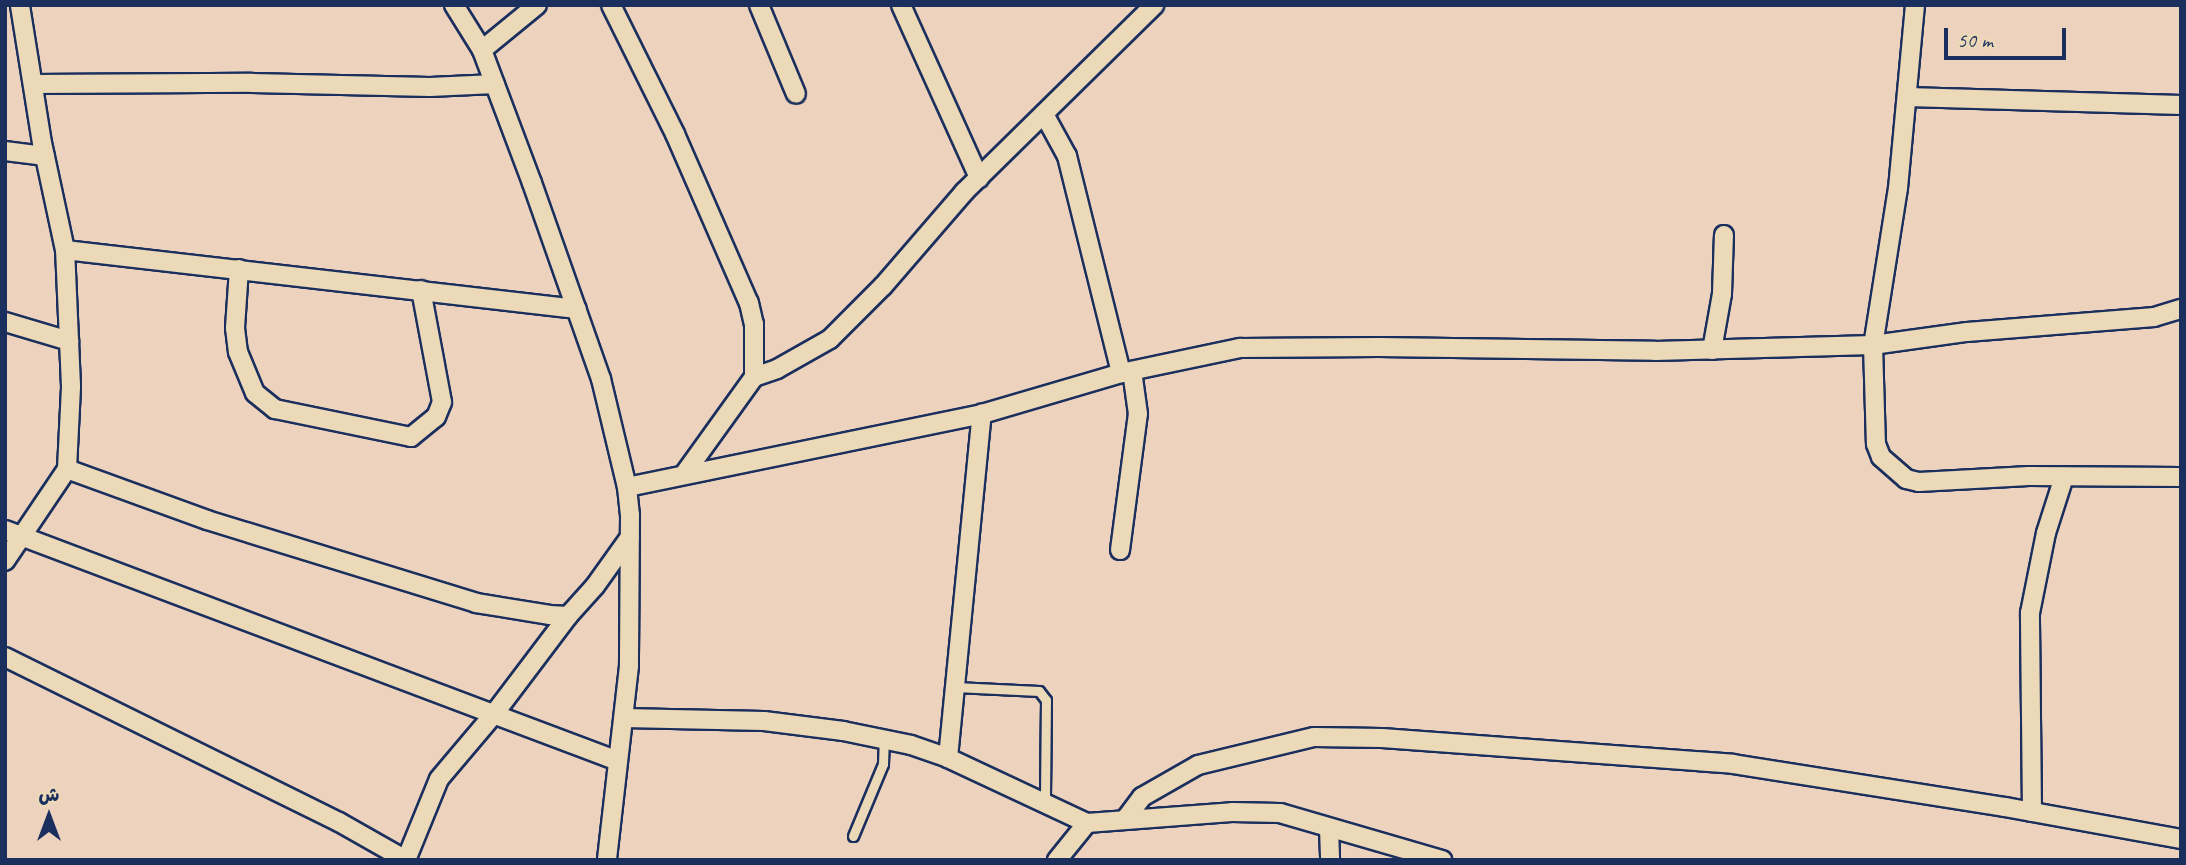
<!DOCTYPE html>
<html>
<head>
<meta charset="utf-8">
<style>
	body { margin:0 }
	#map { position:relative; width:2186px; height:865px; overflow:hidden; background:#edd3bd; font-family:Caveat,"Playpen Sans Arabic",sans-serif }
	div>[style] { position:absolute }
	.roads { filter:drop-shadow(2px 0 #1b2f5e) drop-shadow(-2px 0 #1b2f5e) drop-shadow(0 2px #1b2f5e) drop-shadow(0 -2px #1b2f5e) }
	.lane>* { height:9px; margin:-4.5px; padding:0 4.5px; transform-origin:4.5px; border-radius:4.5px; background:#ecd9b7 }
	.street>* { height:18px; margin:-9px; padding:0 9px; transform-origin:9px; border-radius:9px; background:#ecd9b7 }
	span { translate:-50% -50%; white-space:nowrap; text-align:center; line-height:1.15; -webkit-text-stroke:6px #ecd9b7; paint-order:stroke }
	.frame { position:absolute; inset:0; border:7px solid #1b2f5e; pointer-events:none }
	.north { position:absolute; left:14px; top:781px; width:70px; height:70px; -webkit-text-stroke:5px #ecd9b7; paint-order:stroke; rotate:0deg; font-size:19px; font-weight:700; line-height:28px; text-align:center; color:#1b2f5e }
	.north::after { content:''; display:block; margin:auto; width:24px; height:32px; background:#1b2f5e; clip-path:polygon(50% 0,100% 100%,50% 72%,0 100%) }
	.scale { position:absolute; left:1944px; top:28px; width:122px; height:32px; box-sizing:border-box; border:4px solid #1b2f5e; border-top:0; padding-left:9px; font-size:21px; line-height:24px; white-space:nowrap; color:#1b2f5e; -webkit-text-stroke:5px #ecd9b7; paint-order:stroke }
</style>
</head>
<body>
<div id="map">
	<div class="roads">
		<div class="lane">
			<div style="left:955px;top:687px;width:84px;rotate:2.7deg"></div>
			<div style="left:1039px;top:691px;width:11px;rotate:52deg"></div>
			<div style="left:1046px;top:700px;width:103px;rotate:90.6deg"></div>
			<div style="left:853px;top:836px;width:78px;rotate:-67.4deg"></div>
			<div style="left:883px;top:764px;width:24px;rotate:-88deg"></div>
		</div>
		<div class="street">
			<div style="left:454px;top:5px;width:53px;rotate:58.1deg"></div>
			<div style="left:482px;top:50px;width:142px;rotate:69.4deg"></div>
			<div style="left:532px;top:183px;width:208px;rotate:70.6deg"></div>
			<div style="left:601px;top:379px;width:111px;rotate:76.5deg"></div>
			<div style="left:627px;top:487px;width:28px;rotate:84deg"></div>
			<div style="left:630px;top:515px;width:151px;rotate:90.4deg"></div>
			<div style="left:629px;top:666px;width:195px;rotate:96.5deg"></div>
			<div style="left:611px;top:5px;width:144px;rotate:63.6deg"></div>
			<div style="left:675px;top:134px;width:184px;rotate:66.4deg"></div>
			<div style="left:749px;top:303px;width:22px;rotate:77deg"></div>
			<div style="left:754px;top:324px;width:53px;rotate:90deg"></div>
			<div style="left:754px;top:377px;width:118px;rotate:125.7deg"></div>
			<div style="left:759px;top:5px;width:96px;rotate:67.4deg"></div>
			<div style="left:901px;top:5px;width:190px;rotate:65.7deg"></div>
			<div style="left:1915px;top:5px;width:184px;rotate:95.3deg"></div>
			<div style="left:1898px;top:188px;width:159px;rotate:99deg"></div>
			<div style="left:1873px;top:345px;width:99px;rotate:88.3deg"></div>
			<div style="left:1876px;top:444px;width:14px;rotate:69deg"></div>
			<div style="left:1881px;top:457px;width:33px;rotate:41deg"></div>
			<div style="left:1906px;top:479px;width:13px;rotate:13deg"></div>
			<div style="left:1919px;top:482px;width:110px;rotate:-3.1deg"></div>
			<div style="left:2029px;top:476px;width:152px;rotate:0.4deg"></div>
			<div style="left:482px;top:50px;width:71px;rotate:-39.3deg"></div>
			<div style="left:33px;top:84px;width:219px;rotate:-0.3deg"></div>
			<div style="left:252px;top:83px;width:178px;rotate:1.3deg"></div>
			<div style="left:430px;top:87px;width:65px;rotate:-2.6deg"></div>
			<div style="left:1908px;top:97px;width:273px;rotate:1.7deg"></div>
			<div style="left:1044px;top:114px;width:48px;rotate:61.3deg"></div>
			<div style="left:1067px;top:156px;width:224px;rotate:76deg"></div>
			<div style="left:5px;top:151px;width:40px;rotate:7.1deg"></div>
			<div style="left:65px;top:250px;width:515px;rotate:6.57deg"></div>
			<div style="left:239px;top:269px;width:59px;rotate:93.9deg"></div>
			<div style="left:235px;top:328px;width:24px;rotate:83deg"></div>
			<div style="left:238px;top:352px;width:44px;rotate:67.5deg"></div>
			<div style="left:255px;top:393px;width:26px;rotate:39deg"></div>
			<div style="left:275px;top:409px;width:139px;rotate:11.6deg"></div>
			<div style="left:411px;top:437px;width:32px;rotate:-39deg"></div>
			<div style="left:436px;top:417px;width:16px;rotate:-68deg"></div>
			<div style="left:442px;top:402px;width:114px;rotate:-100.6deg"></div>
			<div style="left:5px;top:322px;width:67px;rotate:16.5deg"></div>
			<div style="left:1712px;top:350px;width:57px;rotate:-79.9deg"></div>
			<div style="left:1722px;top:294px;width:59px;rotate:-88.1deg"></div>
			<div style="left:754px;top:377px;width:24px;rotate:-19deg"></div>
			<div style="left:777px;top:369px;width:61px;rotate:-29.5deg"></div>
			<div style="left:830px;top:339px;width:75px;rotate:-45deg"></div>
			<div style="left:883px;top:286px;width:124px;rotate:-49.2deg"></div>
			<div style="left:964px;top:192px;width:267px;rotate:-44.5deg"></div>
			<div style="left:67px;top:469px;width:149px;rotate:20deg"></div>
			<div style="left:207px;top:520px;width:282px;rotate:17.1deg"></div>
			<div style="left:476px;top:603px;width:75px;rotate:9.2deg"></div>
			<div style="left:550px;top:615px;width:18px;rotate:3deg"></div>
			<div style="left:568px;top:616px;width:40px;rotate:-48deg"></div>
			<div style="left:595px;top:586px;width:60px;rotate:-54.5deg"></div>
			<div style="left:627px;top:487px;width:362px;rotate:-11.6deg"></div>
			<div style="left:982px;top:414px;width:145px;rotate:-16.4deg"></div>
			<div style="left:1121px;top:373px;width:122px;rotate:-11.9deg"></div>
			<div style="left:1240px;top:348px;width:139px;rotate:-0.4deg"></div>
			<div style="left:1379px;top:347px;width:276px;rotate:0.8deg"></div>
			<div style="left:1655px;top:351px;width:218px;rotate:-1.6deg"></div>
			<div style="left:1873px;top:345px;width:95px;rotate:-7.9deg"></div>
			<div style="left:1967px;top:332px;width:188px;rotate:-4.6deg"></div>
			<div style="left:2154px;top:317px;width:28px;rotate:-17deg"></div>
			<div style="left:5px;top:530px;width:655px;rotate:20.65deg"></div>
			<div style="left:1120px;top:550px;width:137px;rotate:-82.5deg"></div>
			<div style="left:1138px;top:414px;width:43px;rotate:-97.9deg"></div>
			<div style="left:5px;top:561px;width:111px;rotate:-56deg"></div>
			<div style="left:67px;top:469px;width:83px;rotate:-87.2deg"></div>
			<div style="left:71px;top:386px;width:136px;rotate:-92.5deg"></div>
			<div style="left:65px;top:250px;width:109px;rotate:-102.1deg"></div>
			<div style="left:42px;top:143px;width:140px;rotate:-99.1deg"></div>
			<div style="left:5px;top:657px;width:373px;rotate:26.3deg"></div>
			<div style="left:339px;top:822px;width:77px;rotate:29.6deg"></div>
			<div style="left:406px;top:860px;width:87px;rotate:-67.8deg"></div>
			<div style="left:439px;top:779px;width:85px;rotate:-49.8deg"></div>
			<div style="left:494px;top:714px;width:123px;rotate:-52.9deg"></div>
			<div style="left:624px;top:718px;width:140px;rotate:1.2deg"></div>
			<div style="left:764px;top:721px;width:80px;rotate:7.2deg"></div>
			<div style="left:843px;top:731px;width:69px;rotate:11.6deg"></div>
			<div style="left:911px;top:745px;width:39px;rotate:19deg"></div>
			<div style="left:948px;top:758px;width:153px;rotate:25.1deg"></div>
			<div style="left:1087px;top:823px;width:48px;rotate:129deg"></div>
			<div style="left:948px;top:758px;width:346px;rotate:-84.4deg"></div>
			<div style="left:2032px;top:812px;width:199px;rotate:-90.6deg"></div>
			<div style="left:2030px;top:613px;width:82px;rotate:-78.7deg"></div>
			<div style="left:2046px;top:533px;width:59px;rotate:-72.2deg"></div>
			<div style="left:1127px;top:817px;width:25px;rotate:-53deg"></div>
			<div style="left:1142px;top:797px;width:64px;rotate:-29.7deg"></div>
			<div style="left:1198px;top:765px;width:119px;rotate:-13.6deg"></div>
			<div style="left:1314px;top:737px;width:68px;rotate:0.8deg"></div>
			<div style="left:1382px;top:738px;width:352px;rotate:4.2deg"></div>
			<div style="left:1733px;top:764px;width:275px;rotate:9deg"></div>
			<div style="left:2005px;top:807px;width:179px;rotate:10.3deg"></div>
			<div style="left:1087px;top:823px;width:145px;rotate:-4.3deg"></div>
			<div style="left:1232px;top:812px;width:48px;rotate:1.2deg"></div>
			<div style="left:1280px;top:813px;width:169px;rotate:16.2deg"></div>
			<div style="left:1329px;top:828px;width:32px;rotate:88deg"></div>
		</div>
	</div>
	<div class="frame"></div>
	<div class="north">ش</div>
	<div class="scale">50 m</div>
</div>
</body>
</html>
